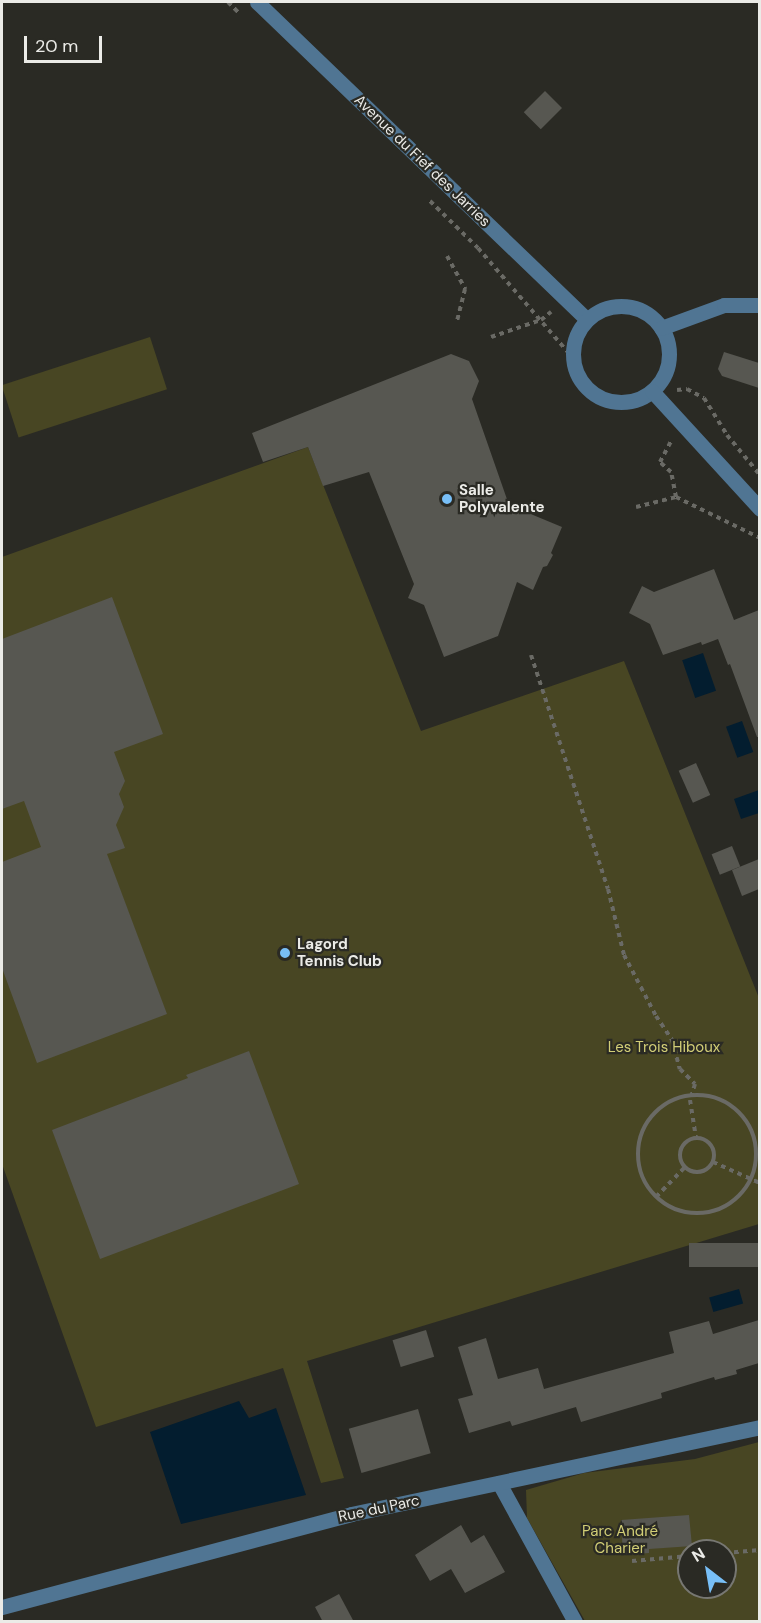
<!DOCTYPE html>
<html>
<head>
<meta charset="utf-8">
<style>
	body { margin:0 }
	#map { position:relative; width:761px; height:1623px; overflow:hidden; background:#2a2a24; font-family:"DM Sans",sans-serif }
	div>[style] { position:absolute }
	.green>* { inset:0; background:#484623; transform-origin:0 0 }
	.water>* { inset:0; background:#031d2f; transform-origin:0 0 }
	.building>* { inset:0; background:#575751; transform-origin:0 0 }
	.path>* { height:4px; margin-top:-2px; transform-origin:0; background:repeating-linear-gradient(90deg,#6a6a65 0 4.5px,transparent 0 9px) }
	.path>.ring { margin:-2px; padding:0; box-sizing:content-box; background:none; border:4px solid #6a6a65; border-radius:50% }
	.minor>* { height:15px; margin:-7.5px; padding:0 7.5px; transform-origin:7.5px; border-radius:7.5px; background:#507593 }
	.minor>.ring { margin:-7.5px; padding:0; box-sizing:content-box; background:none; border:15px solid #507593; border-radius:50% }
	.dots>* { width:16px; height:16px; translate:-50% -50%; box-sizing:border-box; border:3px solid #2a2a24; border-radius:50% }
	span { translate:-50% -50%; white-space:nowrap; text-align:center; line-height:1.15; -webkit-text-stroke:4.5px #2a2a24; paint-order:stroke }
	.street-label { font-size:15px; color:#ebebe7 }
	.poi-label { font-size:15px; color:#ebebe7; font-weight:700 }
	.left { translate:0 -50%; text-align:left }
	.park-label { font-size:15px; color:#d2ce76 }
	.frame { position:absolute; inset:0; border:3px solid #ebebe7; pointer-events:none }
	.north { position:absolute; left:677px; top:1539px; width:60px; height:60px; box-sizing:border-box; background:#2a2a24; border:2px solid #777772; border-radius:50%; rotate:329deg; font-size:16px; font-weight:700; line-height:24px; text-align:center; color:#ebebe7 }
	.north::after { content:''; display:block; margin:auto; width:21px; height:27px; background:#78bff7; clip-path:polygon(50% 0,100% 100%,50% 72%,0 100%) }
	.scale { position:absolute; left:24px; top:36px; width:78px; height:27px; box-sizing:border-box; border:3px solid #ebebe7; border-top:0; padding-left:8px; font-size:18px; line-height:21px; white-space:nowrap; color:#ebebe7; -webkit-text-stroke:4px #2a2a24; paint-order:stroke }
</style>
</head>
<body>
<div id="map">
	<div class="green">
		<div style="left:150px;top:337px;width:55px;height:156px;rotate:72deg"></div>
		<div style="clip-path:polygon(308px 447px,421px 731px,624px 661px,759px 998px,759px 1224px,307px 1361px,344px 1478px,321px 1483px,283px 1368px,96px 1427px,2px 1164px,2px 557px)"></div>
		<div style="clip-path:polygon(evenodd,759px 1442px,759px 1621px,585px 1621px,527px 1518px,526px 1490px,584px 1473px,695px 1459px,759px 1442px,689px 1551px,725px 1551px,725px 1587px,689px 1587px,689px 1551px)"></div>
	</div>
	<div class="water">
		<div style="left:703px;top:653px;width:40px;height:22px;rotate:71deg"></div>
		<div style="left:742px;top:721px;width:33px;height:17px;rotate:70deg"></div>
		<div style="clip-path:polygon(759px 790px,759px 813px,741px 819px,734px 799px)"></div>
		<div style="left:739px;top:1289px;width:15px;height:31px;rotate:74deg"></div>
		<div style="clip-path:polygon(239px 1401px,249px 1418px,276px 1408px,306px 1495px,181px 1524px,150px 1432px)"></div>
	</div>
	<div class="building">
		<div style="left:545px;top:91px;width:24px;height:30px;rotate:45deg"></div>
		<div style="clip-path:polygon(724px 352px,759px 363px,759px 388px,722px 376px,718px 369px)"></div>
		<div style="clip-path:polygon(451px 354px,469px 361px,479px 381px,472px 399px,509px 505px,562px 527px,551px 553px,553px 555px,547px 566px,543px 567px,533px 590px,517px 582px,498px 636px,444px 657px,424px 605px,408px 598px,414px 584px,369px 472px,323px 486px,308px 447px,263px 462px,252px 433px)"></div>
		<div style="clip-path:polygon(714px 569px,734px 620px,759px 610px,759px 737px,757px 737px,730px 664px,728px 665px,718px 639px,702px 645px,701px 642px,663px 655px,650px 624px,629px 613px,642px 586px,654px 592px)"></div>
		<div style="clip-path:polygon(112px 597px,163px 734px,114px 752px,125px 781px,119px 794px,124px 807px,116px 825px,125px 848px,107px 854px,167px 1014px,37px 1063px,2px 968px,2px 862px,41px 847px,24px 801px,2px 809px,2px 639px)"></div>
		<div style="left:696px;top:763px;width:35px;height:19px;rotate:66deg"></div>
		<div style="left:732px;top:846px;width:22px;height:22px;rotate:68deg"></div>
		<div style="clip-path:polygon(759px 859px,759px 889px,742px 896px,732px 870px)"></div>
		<div style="clip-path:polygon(249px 1051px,299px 1184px,100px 1259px,52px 1130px,188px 1078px,186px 1075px)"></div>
		<div style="left:759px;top:1243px;width:24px;height:70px;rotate:90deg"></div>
		<div style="clip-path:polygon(759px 1320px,759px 1363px,736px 1370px,737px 1374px,715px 1380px,714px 1377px,661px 1393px,662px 1398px,581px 1422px,576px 1407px,512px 1426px,510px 1421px,469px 1433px,458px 1399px,473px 1395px,458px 1347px,486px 1338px,498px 1379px,538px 1368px,544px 1389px,674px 1353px,669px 1332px,709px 1321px,713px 1334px)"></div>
		<div style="left:426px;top:1330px;width:28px;height:35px;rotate:73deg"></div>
		<div style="left:418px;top:1409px;width:46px;height:72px;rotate:74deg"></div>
		<div style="clip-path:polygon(689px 1515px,692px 1546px,649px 1549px,649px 1553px,623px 1555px,621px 1520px)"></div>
		<div style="clip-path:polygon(461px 1525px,471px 1543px,484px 1535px,505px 1572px,465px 1593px,451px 1569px,430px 1581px,415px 1555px)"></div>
		<div style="clip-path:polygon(339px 1594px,354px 1622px,323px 1622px,315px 1607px)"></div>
	</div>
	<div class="path">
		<div style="left:228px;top:2px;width:16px;rotate:45deg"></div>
		<div style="left:430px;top:201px;width:67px;rotate:44.4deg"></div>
		<div style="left:478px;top:248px;width:145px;rotate:49.2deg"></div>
		<div style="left:447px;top:256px;width:38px;rotate:61deg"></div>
		<div style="left:465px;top:289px;width:34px;rotate:104deg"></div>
		<div style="left:491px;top:337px;width:53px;rotate:-18.8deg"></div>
		<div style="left:541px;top:320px;width:13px;rotate:-39deg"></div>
		<div style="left:677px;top:390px;width:10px;rotate:-6deg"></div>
		<div style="left:687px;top:389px;width:19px;rotate:28deg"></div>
		<div style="left:704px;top:398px;width:44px;rotate:58.1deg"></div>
		<div style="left:727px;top:435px;width:52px;rotate:50.5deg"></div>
		<div style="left:676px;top:497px;width:93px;rotate:26deg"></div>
		<div style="left:636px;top:507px;width:41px;rotate:-14deg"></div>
		<div style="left:676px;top:497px;width:25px;rotate:-101deg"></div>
		<div style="left:671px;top:472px;width:15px;rotate:-138deg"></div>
		<div style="left:660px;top:462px;width:24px;rotate:-62deg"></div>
		<div style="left:531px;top:655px;width:246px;rotate:71.8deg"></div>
		<div style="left:608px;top:889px;width:68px;rotate:76.4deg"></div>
		<div style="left:624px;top:955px;width:69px;rotate:62.3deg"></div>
		<div style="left:656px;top:1016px;width:29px;rotate:56deg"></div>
		<div style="left:672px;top:1040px;width:30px;rotate:75deg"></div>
		<div style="left:680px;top:1069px;width:21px;rotate:45deg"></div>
		<div style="left:695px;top:1084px;width:17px;rotate:107deg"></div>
		<div style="left:690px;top:1100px;width:37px;rotate:81deg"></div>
		<div class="ring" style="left:638px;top:1095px;width:114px;height:114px"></div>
		<div class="ring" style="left:680px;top:1138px;width:30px;height:30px"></div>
		<div style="left:713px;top:1162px;width:51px;rotate:24.1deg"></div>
		<div style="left:656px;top:1197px;width:42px;rotate:-46deg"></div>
		<div style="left:725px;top:1553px;width:35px;rotate:-5deg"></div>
		<div style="left:632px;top:1561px;width:57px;rotate:-5deg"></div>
	</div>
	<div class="minor">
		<div style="left:257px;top:2px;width:458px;rotate:43.9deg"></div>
		<div class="ring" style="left:573px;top:306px;width:81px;height:81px"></div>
		<div style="left:661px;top:328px;width:67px;rotate:-20.1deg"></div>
		<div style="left:724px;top:305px;width:36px"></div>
		<div style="left:652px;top:391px;width:160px;rotate:47.5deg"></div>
		<div style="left:499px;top:1483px;width:158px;rotate:61.3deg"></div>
		<div style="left:2px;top:1607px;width:361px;rotate:-14.9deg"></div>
		<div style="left:351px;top:1514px;width:418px;rotate:-12deg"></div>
	</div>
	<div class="dots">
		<div style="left:447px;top:499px;background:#78bff7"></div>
		<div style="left:285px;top:953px;background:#78bff7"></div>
	</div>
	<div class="street-label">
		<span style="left:422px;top:161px;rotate:44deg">Avenue du Fief des Jarries</span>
		<span style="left:379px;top:1509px;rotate:-12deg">Rue du Parc</span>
	</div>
	<div class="poi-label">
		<span class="left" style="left:459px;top:499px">Salle<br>Polyvalente</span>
		<span class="left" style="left:297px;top:953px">Lagord<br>Tennis Club</span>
	</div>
	<div class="park-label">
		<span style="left:664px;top:1048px">Les Trois Hiboux</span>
		<span style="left:620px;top:1540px">Parc André<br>Charier</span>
	</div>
	<div class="frame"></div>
	<div class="north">N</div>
	<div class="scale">20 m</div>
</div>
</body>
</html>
